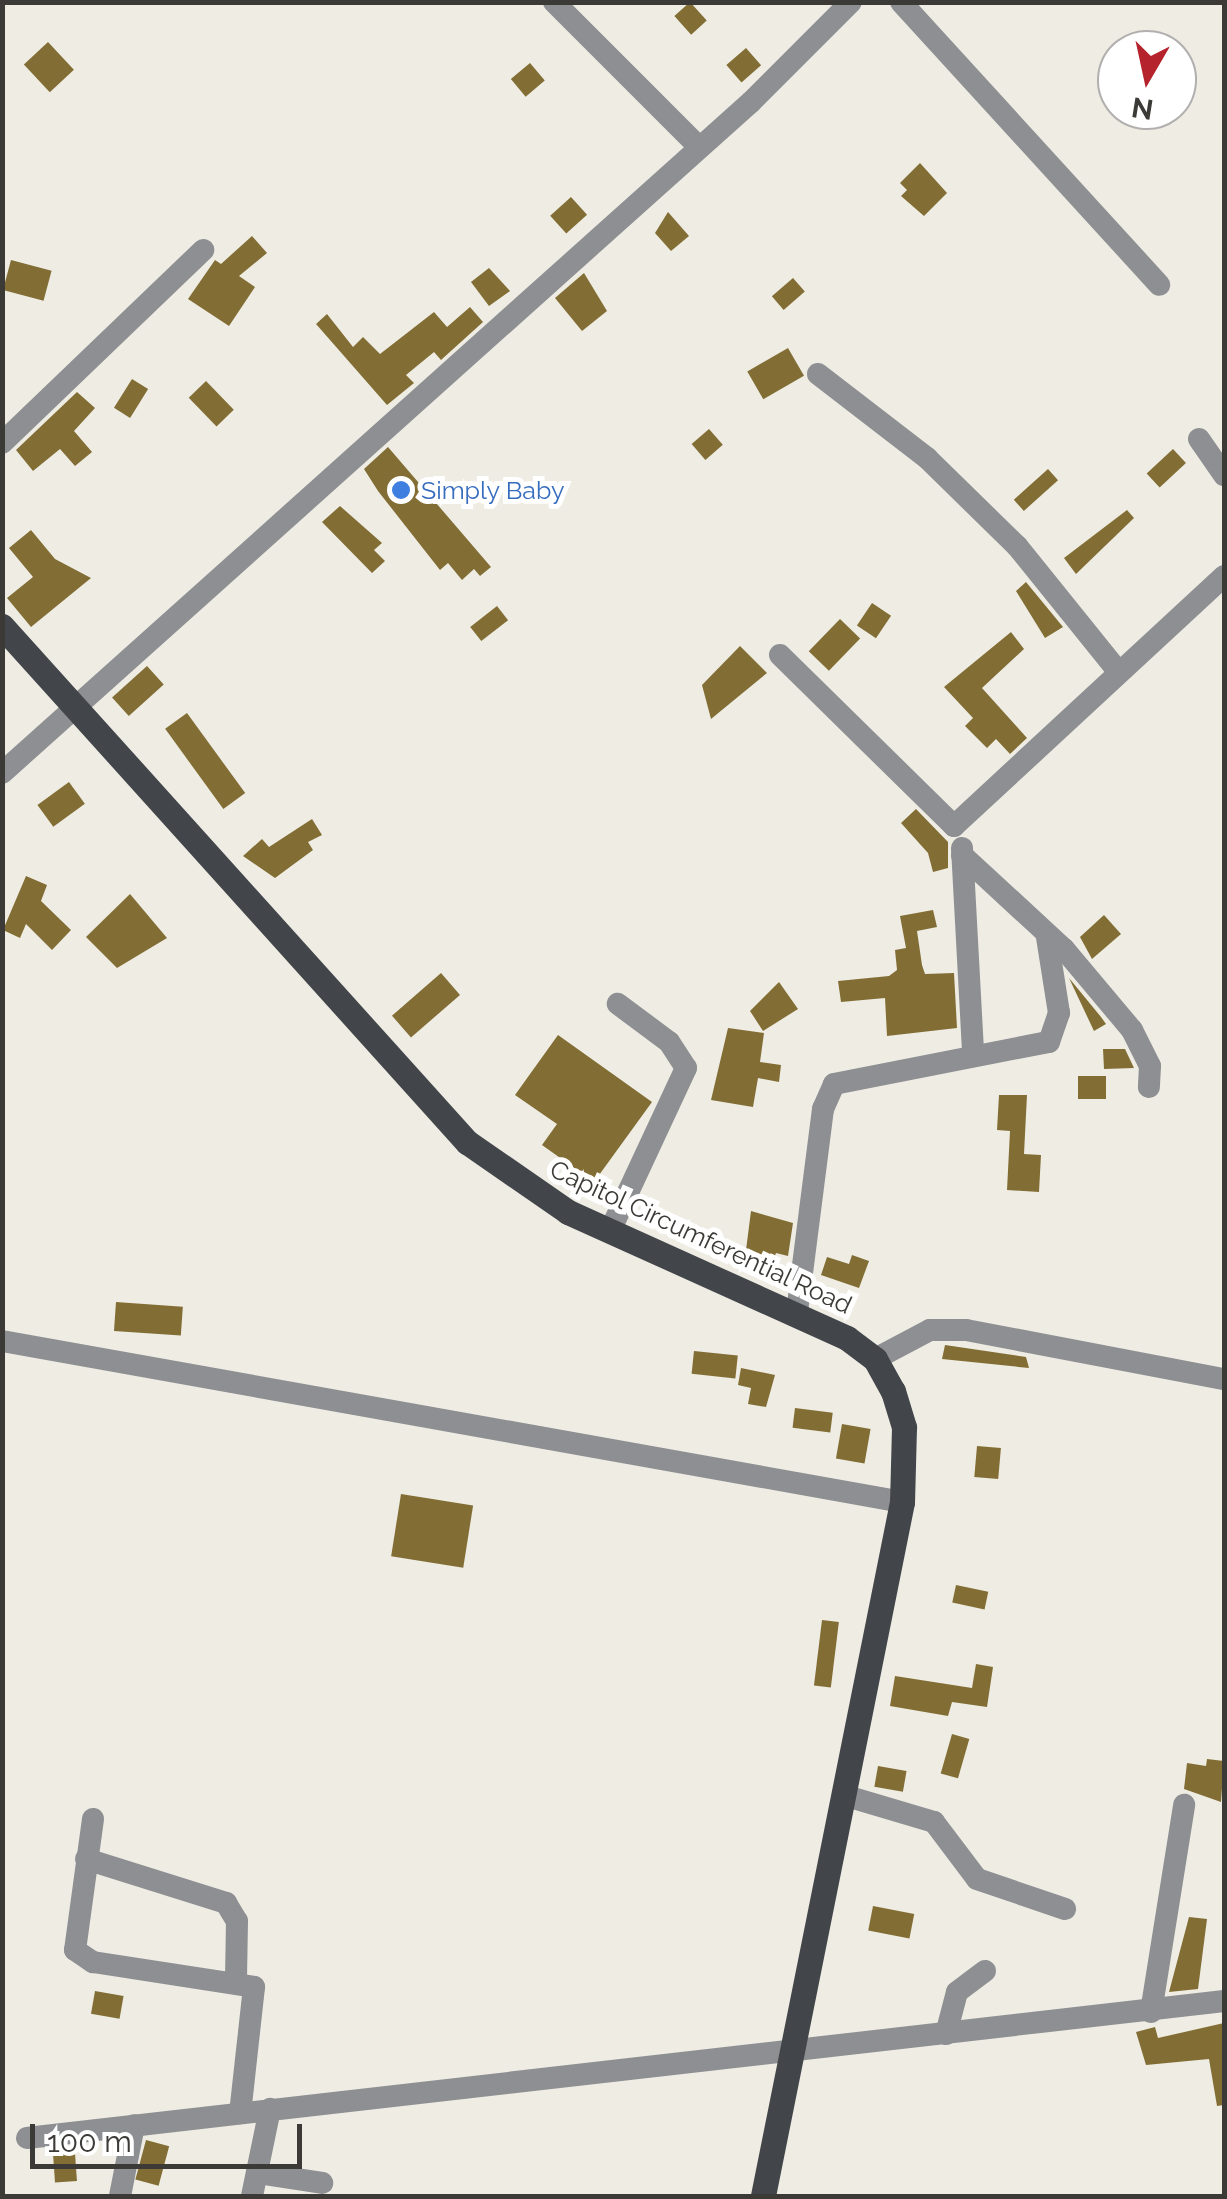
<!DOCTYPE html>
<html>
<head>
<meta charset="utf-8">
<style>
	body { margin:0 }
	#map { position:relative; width:1227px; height:2199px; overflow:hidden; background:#eeece3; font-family:Raleway,sans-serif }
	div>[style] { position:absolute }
	.building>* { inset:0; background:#826e34; transform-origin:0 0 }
	.minor>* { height:22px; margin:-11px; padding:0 11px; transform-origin:11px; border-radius:11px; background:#8d8f92 }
	.major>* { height:25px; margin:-12.5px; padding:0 12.5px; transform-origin:12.5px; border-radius:12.5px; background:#42464a }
	.dots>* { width:28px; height:28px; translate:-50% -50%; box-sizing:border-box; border:5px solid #fff; border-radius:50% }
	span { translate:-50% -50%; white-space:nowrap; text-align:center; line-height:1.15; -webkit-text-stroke:10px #fff; paint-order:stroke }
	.shop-label { font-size:25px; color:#366cbe }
	.left { translate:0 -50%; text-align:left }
	.street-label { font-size:25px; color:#3c3a37 }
	.frame { position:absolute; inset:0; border:5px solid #3c3a37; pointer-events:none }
	.north { position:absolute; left:1097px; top:30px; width:100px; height:100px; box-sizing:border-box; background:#fff; border:2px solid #b1b0af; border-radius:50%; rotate:189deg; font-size:28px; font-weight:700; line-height:40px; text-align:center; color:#3c3a37 }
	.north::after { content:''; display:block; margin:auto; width:35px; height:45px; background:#b5242c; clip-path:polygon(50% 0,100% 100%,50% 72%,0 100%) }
	.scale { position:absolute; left:30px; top:2124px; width:272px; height:45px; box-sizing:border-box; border:5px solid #3c3a37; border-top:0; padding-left:12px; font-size:30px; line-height:35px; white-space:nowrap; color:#3c3a37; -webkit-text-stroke:8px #fff; paint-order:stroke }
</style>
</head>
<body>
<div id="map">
	<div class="building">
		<div style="left:690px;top:2px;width:25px;height:21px;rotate:48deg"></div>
		<div style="left:48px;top:42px;width:38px;height:33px;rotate:47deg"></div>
		<div style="left:746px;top:48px;width:23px;height:26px;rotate:49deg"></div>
		<div style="left:530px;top:63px;width:23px;height:25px;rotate:50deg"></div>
		<div style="clip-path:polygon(920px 163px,947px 193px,924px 216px,901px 196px,907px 190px,900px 183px)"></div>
		<div style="left:571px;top:197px;width:24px;height:28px;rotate:48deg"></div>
		<div style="clip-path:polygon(668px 212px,689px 236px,671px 251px,655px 233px)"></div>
		<div style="clip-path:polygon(252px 236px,267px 253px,239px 276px,255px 287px,229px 326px,188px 299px,215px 260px,221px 264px)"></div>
		<div style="left:11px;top:260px;width:42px;height:31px;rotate:15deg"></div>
		<div style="clip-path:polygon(489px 268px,510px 291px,489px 306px,471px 282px)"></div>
		<div style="clip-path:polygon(584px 273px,607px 311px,582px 331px,555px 298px)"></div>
		<div style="left:793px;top:278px;width:18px;height:28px;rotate:49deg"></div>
		<div style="clip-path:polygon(470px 307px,483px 322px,441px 360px,434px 352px,406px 375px,414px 383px,387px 405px,316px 324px,327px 314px,353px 347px,363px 337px,380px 354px,434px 312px,447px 327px)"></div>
		<div style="left:788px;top:348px;width:32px;height:47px;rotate:60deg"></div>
		<div style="left:132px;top:379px;width:19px;height:34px;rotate:32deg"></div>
		<div style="left:206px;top:381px;width:40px;height:24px;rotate:46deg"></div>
		<div style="clip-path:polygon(77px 392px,95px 408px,74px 431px,92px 452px,75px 466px,60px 449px,33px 471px,16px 450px)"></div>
		<div style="left:709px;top:429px;width:21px;height:23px;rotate:49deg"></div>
		<div style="clip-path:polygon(388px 447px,491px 567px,480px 576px,474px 569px,462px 580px,448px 563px,440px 570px,378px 491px,364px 469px)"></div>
		<div style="left:1173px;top:449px;width:19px;height:36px;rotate:47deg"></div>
		<div style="left:1048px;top:469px;width:15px;height:46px;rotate:48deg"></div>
		<div style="clip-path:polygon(340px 506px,382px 543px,374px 550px,385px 561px,372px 573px,322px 522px)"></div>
		<div style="clip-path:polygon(1127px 510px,1134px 518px,1076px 574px,1064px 558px)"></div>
		<div style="clip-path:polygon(31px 530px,55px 559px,91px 578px,31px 627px,7px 598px,33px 577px,9px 548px)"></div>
		<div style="clip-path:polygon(1026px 582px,1063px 627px,1045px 638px,1016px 591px)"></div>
		<div style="left:872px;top:603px;width:23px;height:27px;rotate:34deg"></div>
		<div style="left:497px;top:606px;width:18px;height:34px;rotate:52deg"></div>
		<div style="left:840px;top:619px;width:28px;height:45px;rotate:44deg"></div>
		<div style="clip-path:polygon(1011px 632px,1024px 649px,982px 688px,1027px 738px,1010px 754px,996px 739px,987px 748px,965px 726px,973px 718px,944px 687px)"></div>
		<div style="clip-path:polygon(740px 646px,767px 673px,711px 719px,702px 685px)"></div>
		<div style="left:147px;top:666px;width:25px;height:47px;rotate:48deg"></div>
		<div style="left:187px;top:713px;width:99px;height:27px;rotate:54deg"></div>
		<div style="left:69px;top:782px;width:27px;height:39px;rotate:54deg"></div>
		<div style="clip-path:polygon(916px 809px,948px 842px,948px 868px,933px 872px,928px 853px,901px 823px)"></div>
		<div style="clip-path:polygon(312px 819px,322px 835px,308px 842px,313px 850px,275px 878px,243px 856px,262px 839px,269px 847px)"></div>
		<div style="clip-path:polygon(26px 876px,47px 885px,41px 901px,71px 930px,52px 950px,26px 924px,20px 938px,3px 930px)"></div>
		<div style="clip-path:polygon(130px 894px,167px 938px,117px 968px,86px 937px)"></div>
		<div style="clip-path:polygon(933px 910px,937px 927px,917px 931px,922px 965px,925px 974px,954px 973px,957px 1028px,887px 1036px,885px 998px,841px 1002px,838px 981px,889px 976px,897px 970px,895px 950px,906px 948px,900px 916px)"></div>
		<div style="clip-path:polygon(1104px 915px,1121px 934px,1092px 959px,1080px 937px)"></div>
		<div style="left:441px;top:973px;width:29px;height:65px;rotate:49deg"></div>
		<div style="clip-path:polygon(1069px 978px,1101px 1017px,1106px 1024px,1094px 1031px)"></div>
		<div style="clip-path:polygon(779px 982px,798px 1009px,763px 1031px,750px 1011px)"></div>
		<div style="clip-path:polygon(728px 1028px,764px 1033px,760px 1062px,781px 1065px,779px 1082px,758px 1078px,753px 1107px,711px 1100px)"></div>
		<div style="clip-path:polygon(558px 1035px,652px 1102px,594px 1182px,542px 1145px,557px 1124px,515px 1095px)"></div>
		<div style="clip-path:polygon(1103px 1049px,1125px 1049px,1134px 1068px,1104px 1069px)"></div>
		<div style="left:1078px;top:1076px;width:28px;height:23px"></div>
		<div style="clip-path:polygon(999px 1095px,1027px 1095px,1024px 1154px,1041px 1155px,1039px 1192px,1007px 1190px,1010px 1131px,997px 1130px)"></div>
		<div style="clip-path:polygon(751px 1211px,793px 1223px,788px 1256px,776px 1253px,773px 1261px,746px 1250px)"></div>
		<div style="clip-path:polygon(852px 1255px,869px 1261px,859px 1288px,821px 1275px,827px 1257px,849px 1264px)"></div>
		<div style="left:116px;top:1302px;width:67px;height:29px;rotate:4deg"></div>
		<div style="clip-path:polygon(945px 1345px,1026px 1357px,1029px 1368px,942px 1359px)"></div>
		<div style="left:694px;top:1351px;width:44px;height:23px;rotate:6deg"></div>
		<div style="clip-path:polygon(741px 1368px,775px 1375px,766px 1407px,748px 1404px,751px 1388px,738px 1385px)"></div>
		<div style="left:795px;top:1408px;width:38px;height:20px;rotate:7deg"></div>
		<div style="left:842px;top:1424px;width:29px;height:35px;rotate:10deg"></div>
		<div style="left:977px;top:1446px;width:24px;height:31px;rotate:5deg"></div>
		<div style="left:401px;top:1494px;width:73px;height:63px;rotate:9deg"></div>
		<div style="left:956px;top:1585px;width:33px;height:18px;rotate:12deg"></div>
		<div style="left:822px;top:1620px;width:17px;height:66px;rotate:7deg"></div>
		<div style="clip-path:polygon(976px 1664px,993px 1667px,987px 1707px,952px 1702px,948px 1716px,890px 1706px,895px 1676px,972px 1688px)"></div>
		<div style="left:952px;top:1734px;width:18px;height:41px;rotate:16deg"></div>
		<div style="clip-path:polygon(1207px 1759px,1224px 1761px,1221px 1802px,1184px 1789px,1187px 1763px,1206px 1766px)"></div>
		<div style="left:878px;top:1766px;width:29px;height:21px;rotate:10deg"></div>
		<div style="left:873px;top:1906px;width:42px;height:25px;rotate:11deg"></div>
		<div style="clip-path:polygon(1189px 1917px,1207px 1919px,1198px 1989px,1169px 1992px)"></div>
		<div style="left:95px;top:1991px;width:29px;height:23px;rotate:10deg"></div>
		<div style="clip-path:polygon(1224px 2023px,1224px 2105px,1217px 2106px,1209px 2059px,1146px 2065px,1136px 2032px,1155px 2027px,1158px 2038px)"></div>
		<div style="left:146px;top:2140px;width:24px;height:41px;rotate:15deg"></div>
		<div style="left:75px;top:2153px;width:28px;height:22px;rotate:86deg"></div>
	</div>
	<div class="minor">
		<div style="left:554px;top:2px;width:204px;rotate:45deg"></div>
		<div style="left:901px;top:2px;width:383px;rotate:47.6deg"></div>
		<div style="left:818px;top:374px;width:138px;rotate:37.6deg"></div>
		<div style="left:927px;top:458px;width:126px;rotate:44.4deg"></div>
		<div style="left:1017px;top:546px;width:161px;rotate:51.1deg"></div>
		<div style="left:1199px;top:439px;width:44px;rotate:55.2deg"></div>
		<div style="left:2px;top:443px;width:279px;rotate:-43.8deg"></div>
		<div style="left:780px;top:655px;width:244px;rotate:44.5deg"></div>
		<div style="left:954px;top:826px;width:368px;rotate:-42.8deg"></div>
		<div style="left:2px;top:773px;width:1006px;rotate:-41.86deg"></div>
		<div style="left:751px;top:102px;width:141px;rotate:-45deg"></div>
		<div style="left:962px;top:848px;width:206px;rotate:86.9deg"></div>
		<div style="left:962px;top:855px;width:139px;rotate:42.7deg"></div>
		<div style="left:1064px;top:949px;width:106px;rotate:50deg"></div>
		<div style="left:1132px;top:1030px;width:40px;rotate:63.4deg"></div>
		<div style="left:1150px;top:1066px;width:21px;rotate:93deg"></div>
		<div style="left:610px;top:1231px;width:180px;rotate:-65deg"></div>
		<div style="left:686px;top:1068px;width:31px;rotate:-123deg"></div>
		<div style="left:669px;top:1042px;width:64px;rotate:-143.3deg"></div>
		<div style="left:797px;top:1312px;width:205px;rotate:-82.7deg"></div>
		<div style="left:823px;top:1109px;width:27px;rotate:-66deg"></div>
		<div style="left:834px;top:1084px;width:219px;rotate:-11.1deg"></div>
		<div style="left:1049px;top:1042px;width:31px;rotate:-71deg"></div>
		<div style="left:1059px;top:1013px;width:77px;rotate:-99deg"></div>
		<div style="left:2px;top:1341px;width:914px;rotate:10.14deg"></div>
		<div style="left:875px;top:1359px;width:62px;rotate:-27.8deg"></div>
		<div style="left:930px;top:1330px;width:36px"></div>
		<div style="left:966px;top:1330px;width:263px;rotate:10.8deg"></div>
		<div style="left:843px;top:1795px;width:95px;rotate:16.5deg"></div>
		<div style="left:934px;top:1822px;width:71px;rotate:53deg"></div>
		<div style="left:977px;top:1879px;width:93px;rotate:18.8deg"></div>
		<div style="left:93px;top:1819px;width:132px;rotate:97.8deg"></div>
		<div style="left:75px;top:1950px;width:22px;rotate:34deg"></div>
		<div style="left:93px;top:1962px;width:163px;rotate:8.8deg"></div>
		<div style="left:254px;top:1987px;width:127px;rotate:96.3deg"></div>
		<div style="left:86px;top:1859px;width:147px;rotate:17.4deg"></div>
		<div style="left:226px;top:1903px;width:21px;rotate:59deg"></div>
		<div style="left:237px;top:1921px;width:59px;rotate:91deg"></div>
		<div style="left:1151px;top:2012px;width:210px;rotate:-80.9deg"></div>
		<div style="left:946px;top:2034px;width:43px;rotate:-75.3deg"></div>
		<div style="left:957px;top:1992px;width:35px;rotate:-37deg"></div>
		<div style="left:27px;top:2138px;width:1205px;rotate:-6.53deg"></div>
		<div style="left:257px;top:2173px;width:66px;rotate:8.7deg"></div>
		<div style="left:120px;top:2196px;width:72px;rotate:-78.8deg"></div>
		<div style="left:252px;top:2196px;width:89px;rotate:-78.3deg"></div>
	</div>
	<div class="major">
		<div style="left:2px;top:626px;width:695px;rotate:47.98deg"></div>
		<div style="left:467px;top:1142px;width:123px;rotate:34.7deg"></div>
		<div style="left:568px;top:1212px;width:306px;rotate:24.3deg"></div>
		<div style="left:847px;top:1338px;width:35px;rotate:37deg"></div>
		<div style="left:875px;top:1359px;width:37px;rotate:61deg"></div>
		<div style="left:893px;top:1391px;width:38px;rotate:73deg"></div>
		<div style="left:904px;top:1427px;width:75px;rotate:91.5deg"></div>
		<div style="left:902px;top:1502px;width:708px;rotate:101.33deg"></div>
	</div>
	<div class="dots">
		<div style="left:401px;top:490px;background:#3f7fe0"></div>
	</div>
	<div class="shop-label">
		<span class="left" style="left:421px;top:490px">Simply Baby</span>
	</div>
	<div class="street-label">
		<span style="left:701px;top:1237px;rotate:25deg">Capitol Circumferential Road</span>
	</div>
	<div class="frame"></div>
	<div class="north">N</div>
	<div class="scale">100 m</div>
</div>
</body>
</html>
